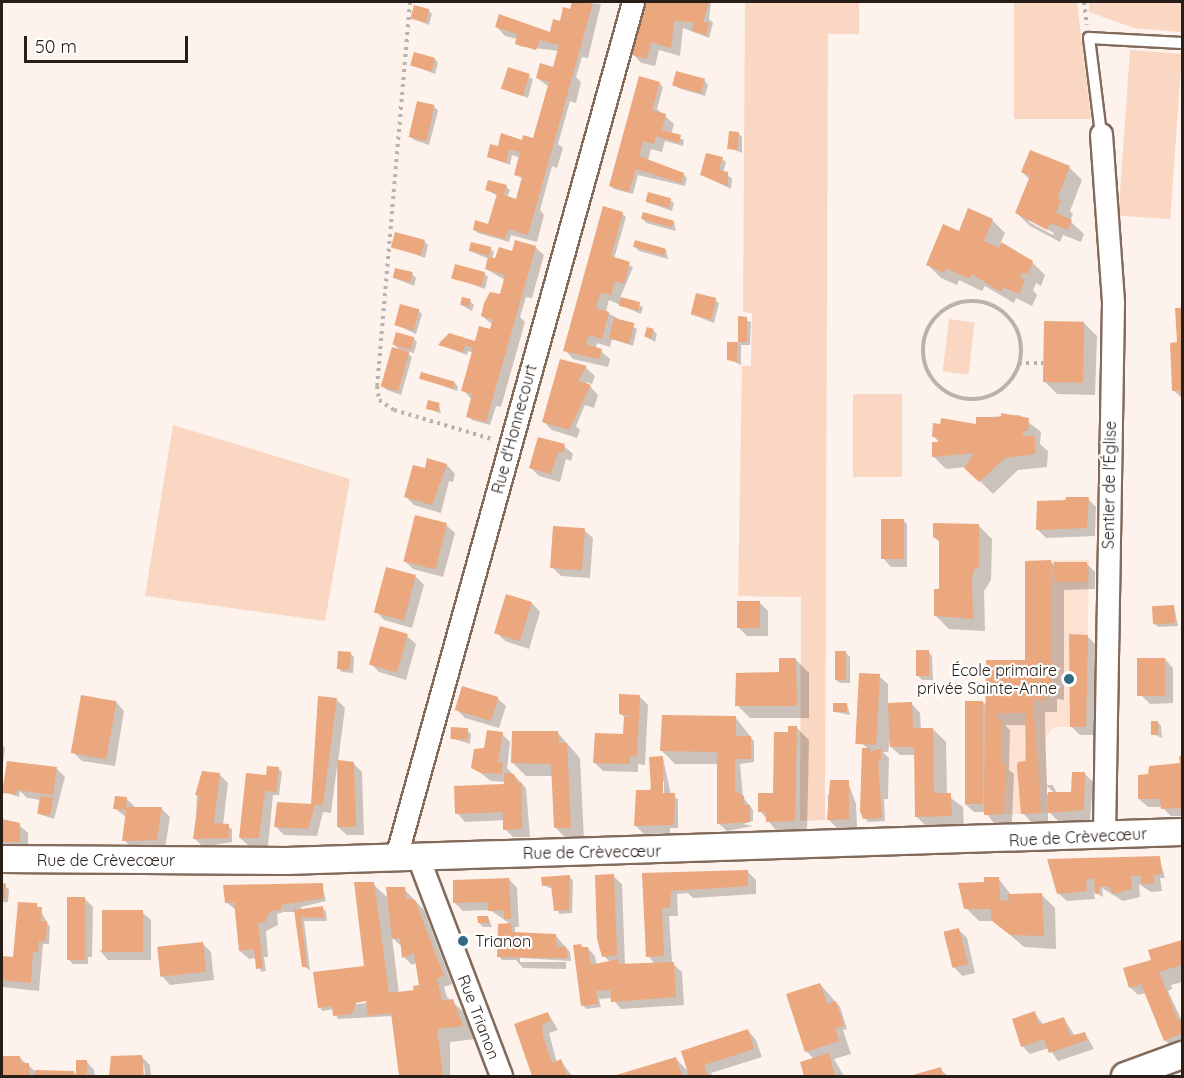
<!DOCTYPE html>
<html>
<head>
<meta charset="utf-8">
<style>
	body { margin:0 }
	#map { position:relative; width:1184px; height:1078px; overflow:hidden; background:#fef3ec; font-family:Quicksand,sans-serif }
	div>[style] { position:absolute }
	.built>* { inset:0; background:#fee2d1 }
	.green>* { inset:0; background:#f9d7c3; transform-origin:0 0 }
	.shadow>* { inset:0; background:#0003 }
	.building>* { inset:0; background:#eba77d; transform-origin:0 0 }
	.path>* { height:4px; margin-top:-2px; transform-origin:0; background:repeating-linear-gradient(90deg,#bcb2ab 0 3px,transparent 0 7.5px) }
	.path>.ring { margin:-2px; padding:0; box-sizing:content-box; background:none; border:4px solid #bcb2ab; border-radius:50% }
	.roads { filter:drop-shadow(2px 0 #836b5c) drop-shadow(-2px 0 #836b5c) drop-shadow(0 2px #836b5c) drop-shadow(0 -2px #836b5c) }
	.service>* { height:10px; margin:-5px; padding:0 5px; transform-origin:5px; border-radius:5px; background:#fff }
	.minor>* { height:21px; margin:-10.5px; padding:0 10.5px; transform-origin:10.5px; border-radius:10.5px; background:#fff }
	.tertiary>* { height:26px; margin:-13px; padding:0 13px; transform-origin:13px; border-radius:13px; background:#fff }
	.dots>* { width:16px; height:16px; translate:-50% -50%; box-sizing:border-box; border:3px solid #fff; border-radius:50% }
	span { translate:-50% -50%; white-space:nowrap; text-align:center; line-height:1.15; -webkit-text-stroke:4.5px #fff; paint-order:stroke }
	.street-label { font-size:16px; color:#281e18 }
	.poi-label { font-size:16px; color:#281e18 }
	.right { translate:-100% -50%; text-align:right }
	.left { translate:0 -50%; text-align:left }
	.frame { position:absolute; inset:0; border:3px solid #281e18; pointer-events:none }
	.scale { position:absolute; left:24px; top:36px; width:164px; height:27px; box-sizing:border-box; border:3px solid #281e18; border-top:0; padding-left:8px; font-size:18px; line-height:21px; white-space:nowrap; color:#281e18; -webkit-text-stroke:4px #fff; paint-order:stroke }
</style>
</head>
<body>
<div id="map">
	<div class="built">
		<div style="clip-path:polygon(1089px 560px,1086px 727px,1054px 727px,1045px 739px,1048px 813px,984px 815px,985px 713px,1032px 713px,1033px 700px,1045px 687px,1051px 687px,1051px 653px,1025px 653px,1025px 561px)"></div>
	</div>
	<div class="green">
		<div style="clip-path:polygon(745px 2px,859px 2px,859px 34px,828px 34px,825px 820px,800px 821px,801px 597px,738px 596px,742px 366px,751px 366px,752px 313px,743px 312px)"></div>
		<div style="clip-path:polygon(1014px 2px,1077px 2px,1091px 119px,1014px 119px)"></div>
		<div style="clip-path:polygon(1089px 2px,1182px 2px,1182px 32px,1134px 28px,1089px 12px)"></div>
		<div style="left:1130px;top:50px;width:52px;height:166px;rotate:4deg"></div>
		<div style="left:949px;top:319px;width:26px;height:53px;rotate:7deg"></div>
		<div style="left:853px;top:394px;width:49px;height:83px"></div>
		<div style="clip-path:polygon(173px 425px,350px 479px,325px 621px,145px 596px)"></div>
	</div>
	<div class="shadow">
		<div style="clip-path:polygon(573px 2px,601px 4px,588px 58px,582px 57px,576px 77px,581px 82px,576px 103px,570px 101px,558px 144px,563px 148px,557px 168px,552px 166px,540px 210px,544px 215px,537px 242px,511px 235px,509px 242px,478px 233px,474px 229px,489px 225px,498px 196px,487px 190px,506px 187px,510px 190px,507px 198px,521px 202px,523px 179px,515px 174px,520px 158px,512px 155px,510px 165px,488px 156px,534px 140px,549px 87px,537px 78px,558px 70px,559px 51px,519px 46px,517px 39px,505px 36px,497px 27px,551px 34px,570px 12px)"></div>
		<div style="clip-path:polygon(648px 2px,680px 2px,696px 6px,697px 2px,711px 2px,709px 19px,713px 23px,709px 38px,683px 28px,680px 56px,659px 50px,655px 66px,641px 63px,633px 54px)"></div>
		<div style="clip-path:polygon(428px 11px,432px 14px,429px 25px,412px 18px)"></div>
		<div style="clip-path:polygon(435px 59px,438px 63px,435px 74px,412px 65px)"></div>
		<div style="clip-path:polygon(509px 69px,533px 79px,528px 98px,503px 88px)"></div>
		<div style="clip-path:polygon(677px 73px,705px 81px,708px 85px,705px 96px,678px 88px,674px 84px)"></div>
		<div style="clip-path:polygon(659px 83px,663px 87px,657px 109px,674px 124px,671px 134px,684px 140px,683px 146px,665px 141px,662px 152px,651px 149px,648px 160px,683px 174px,687px 178px,685px 186px,638px 175px,633px 194px,614px 189px,610px 185px)"></div>
		<div style="clip-path:polygon(435px 107px,438px 111px,429px 145px,414px 140px,410px 136px)"></div>
		<div style="clip-path:polygon(738px 133px,742px 137px,742px 153px,730px 148px)"></div>
		<div style="clip-path:polygon(722px 159px,726px 162px,723px 173px,732px 178px,731px 189px,702px 175px)"></div>
		<div style="clip-path:polygon(evenodd,1069px 167px,1082px 180px,1070px 211px,1073px 214px,1070px 221px,1084px 234px,1081px 242px,1063px 235px,1060px 242px,1030px 226px,1017px 213px,1030px 180px,1022px 172px,1069px 167px,1029px 219px,1054px 233px,1053px 235px,1029px 222px,1029px 219px)"></div>
		<div style="clip-path:polygon(670px 200px,674px 203px,672px 211px,647px 202px)"></div>
		<div style="clip-path:polygon(622px 213px,626px 217px,614px 259px,633px 267px,620px 298px,643px 307px,641px 314px,609px 300px,606px 312px,637px 329px,633px 346px,612px 339px,610px 347px,597px 343px,596px 347px,610px 359px,608px 367px,573px 359px,565px 350px)"></div>
		<div style="clip-path:polygon(643px 219px,674px 222px,676px 231px,646px 223px)"></div>
		<div style="clip-path:polygon(992px 220px,1005px 233px,1000px 244px,1032px 262px,1045px 275px,1041px 286px,1036px 283px,1033px 290px,1037px 295px,1032px 306px,1016px 298px,1014px 303px,985px 286px,982px 291px,959px 280px,957px 285px,941px 278px,928px 265px)"></div>
		<div style="clip-path:polygon(424px 241px,428px 245px,425px 258px,392px 246px)"></div>
		<div style="clip-path:polygon(535px 247px,544px 255px,532px 298px,526px 297px,520px 317px,525px 322px,501px 407px,496px 406px,490px 425px,472px 420px,468px 416px,472px 400px,463px 390px,473px 353px,468px 351px,467px 355px,440px 345px,441px 340px,476px 342px,491px 331px,493px 325px,482px 316px,501px 296px,505px 280px,486px 269px,489px 259px,470px 251px,490px 249px,494px 252px,492px 259px)"></div>
		<div style="clip-path:polygon(635px 247px,666px 250px,668px 259px,639px 251px)"></div>
		<div style="clip-path:polygon(484px 273px,488px 277px,485px 289px,453px 277px)"></div>
		<div style="clip-path:polygon(412px 274px,416px 278px,414px 286px,394px 278px)"></div>
		<div style="clip-path:polygon(715px 300px,719px 303px,714px 323px,691px 314px)"></div>
		<div style="clip-path:polygon(470px 301px,474px 305px,472px 311px,461px 305px)"></div>
		<div style="clip-path:polygon(1182px 309px,1182px 411px,1182px 398px,1174px 391px,1179px 343px,1177px 310px)"></div>
		<div style="clip-path:polygon(418px 310px,422px 314px,416px 334px,396px 325px)"></div>
		<div style="clip-path:polygon(739px 318px,751px 322px,750px 345px,741px 345px,741px 365px,728px 359px,729px 343px,739px 343px)"></div>
		<div style="clip-path:polygon(1084px 323px,1097px 336px,1095px 395px,1057px 394px,1044px 381px)"></div>
		<div style="clip-path:polygon(653px 330px,657px 334px,655px 342px,646px 337px)"></div>
		<div style="clip-path:polygon(413px 338px,417px 342px,414px 353px,405px 351px,412px 357px,401px 395px,387px 390px,383px 387px,401px 351px,394px 345px)"></div>
		<div style="clip-path:polygon(561px 361px,586px 368px,595px 376px,592px 384px,586px 382px,598px 395px,594px 408px,585px 405px,576px 426px,580px 430px,577px 438px,552px 430px,544px 422px)"></div>
		<div style="clip-path:polygon(421px 378px,455px 383px,458px 387px,457px 391px)"></div>
		<div style="clip-path:polygon(439px 404px,441px 414px,427px 407px)"></div>
		<div style="clip-path:polygon(1019px 415px,1041px 432px,1040px 444px,1048px 451px,1047px 467px,1018px 470px,993px 494px,966px 467px,946px 469px,933px 456px,941px 444px,934px 437px,977px 426px,977px 418px)"></div>
		<div style="clip-path:polygon(564px 446px,573px 454px,571px 461px,566px 459px,560px 482px,539px 476px,531px 468px)"></div>
		<div style="clip-path:polygon(428px 460px,447px 465px,455px 474px,453px 482px,449px 481px,441px 513px,414px 505px,406px 497px,426px 470px)"></div>
		<div style="clip-path:polygon(1088px 499px,1096px 507px,1095px 536px,1046px 538px,1038px 530px)"></div>
		<div style="clip-path:polygon(904px 521px,907px 524px,907px 567px,891px 567px,883px 558px)"></div>
		<div style="clip-path:polygon(446px 525px,455px 533px,443px 577px,413px 569px,404px 560px)"></div>
		<div style="clip-path:polygon(979px 526px,992px 539px,991px 580px,984px 591px,985px 631px,949px 629px,936px 616px,940px 591px,940px 543px,934px 537px)"></div>
		<div style="clip-path:polygon(584px 530px,593px 538px,590px 578px,561px 576px,552px 567px)"></div>
		<div style="clip-path:polygon(evenodd,1051px 562px,1056px 567px,1086px 563px,1095px 572px,1095px 589px,1064px 590px,1064px 700px,1057px 699px,1057px 712px,1045px 712px,1045px 725px,1047px 785px,1053px 785px,1057px 794px,1073px 793px,1084px 773px,1093px 782px,1090px 820px,1058px 821px,1048px 811px,1048px 821px,1031px 822px,1023px 813px,1027px 725px,1005px 725px,1010px 730px,1009px 770px,1014px 774px,1012px 822px,994px 823px,985px 812px,974px 812px,965px 804px,983px 702px,987px 706px,1027px 662px,1051px 562px,1047px 786px,1055px 794px,1047px 794px,1047px 786px)"></div>
		<div style="clip-path:polygon(415px 576px,424px 585px,412px 628px,384px 620px,376px 611px)"></div>
		<div style="clip-path:polygon(507px 596px,532px 603px,540px 612px,529px 649px,505px 641px,497px 633px)"></div>
		<div style="clip-path:polygon(759px 602px,768px 611px,768px 636px,747px 636px,739px 628px)"></div>
		<div style="clip-path:polygon(1174px 606px,1178px 626px,1158px 627px,1154px 623px)"></div>
		<div style="clip-path:polygon(407px 636px,416px 644px,406px 680px,379px 672px,371px 664px)"></div>
		<div style="clip-path:polygon(1087px 636px,1096px 645px,1094px 735px,1080px 735px,1072px 727px)"></div>
		<div style="clip-path:polygon(929px 652px,932px 656px,933px 680px,922px 680px,918px 676px)"></div>
		<div style="clip-path:polygon(350px 653px,354px 657px,353px 673px,342px 672px,338px 668px)"></div>
		<div style="clip-path:polygon(846px 653px,850px 657px,850px 683px,840px 683px,836px 680px)"></div>
		<div style="clip-path:polygon(1165px 659px,1173px 668px,1173px 703px,1150px 704px,1141px 695px)"></div>
		<div style="clip-path:polygon(796px 660px,809px 673px,809px 718px,750px 718px,737px 705px)"></div>
		<div style="clip-path:polygon(879px 676px,888px 684px,888px 704px,912px 704px,920px 713px,921px 730px,933px 729px,946px 742px,947px 795px,963px 807px,964px 828px,929px 829px,916px 816px,915px 755px,900px 755px,891px 747px,891px 734px,888px 752px,883px 752px,889px 758px,888px 799px,884px 799px,885px 821px,868px 822px,865px 818px,862px 753px,868px 749px,862px 743px)"></div>
		<div style="clip-path:polygon(639px 696px,648px 705px,645px 765px,638px 764px,638px 772px,603px 771px,595px 763px,625px 736px,625px 718px,620px 713px)"></div>
		<div style="clip-path:polygon(497px 698px,506px 706px,499px 728px,465px 718px,457px 710px)"></div>
		<div style="clip-path:polygon(337px 700px,345px 708px,338px 762px,354px 764px,362px 772px,364px 835px,347px 835px,338px 827px,337px 767px,331px 813px,323px 812px,317px 836px,284px 835px,276px 827px,312px 806px)"></div>
		<div style="clip-path:polygon(116px 702px,124px 711px,115px 766px,82px 761px,74px 753px)"></div>
		<div style="clip-path:polygon(847px 704px,850px 715px,835px 712px)"></div>
		<div style="clip-path:polygon(735px 717px,754px 741px,754px 762px,740px 764px,743px 797px,753px 810px,753px 821px,743px 824px,753px 826px,727px 831px,718px 823px,718px 764px,675px 764px,662px 751px)"></div>
		<div style="clip-path:polygon(1158px 722px,1161px 726px,1162px 738px,1153px 734px)"></div>
		<div style="clip-path:polygon(796px 727px,809px 740px,807px 834px,780px 835px,760px 811px,775px 794px,789px 733px)"></div>
		<div style="clip-path:polygon(467px 730px,471px 734px,470px 744px,451px 738px)"></div>
		<div style="clip-path:polygon(557px 732px,580px 758px,584px 840px,568px 841px,555px 827px,553px 776px,526px 776px,513px 763px)"></div>
		<div style="clip-path:polygon(502px 734px,510px 742px,507px 768px,526px 788px,530px 837px,513px 837px,505px 829px,505px 820px,465px 822px,457px 813px,506px 782px,491px 781px,473px 767px)"></div>
		<div style="clip-path:polygon(2px 745px,5px 748px,2px 770px)"></div>
		<div style="clip-path:polygon(evenodd,663px 758px,671px 795px,678px 799px,678px 828px,670px 828px,670px 833px,644px 834px,635px 825px,663px 758px,661px 781px,664px 781px,664px 800px,661px 800px,661px 781px)"></div>
		<div style="clip-path:polygon(1181px 758px,1182px 758px,1182px 816px,1171px 816px,1162px 807px,1148px 807px,1139px 799px,1150px 776px,1181px 764px)"></div>
		<div style="clip-path:polygon(278px 768px,282px 772px,279px 795px,273px 795px,268px 846px,249px 846px,240px 838px,265px 776px)"></div>
		<div style="clip-path:polygon(57px 769px,65px 777px,54px 819px,39px 814px,41px 800px,27px 798px,20px 791px,19px 797px,4px 792px)"></div>
		<div style="clip-path:polygon(220px 775px,228px 783px,223px 825px,232px 829px,232px 842px,203px 847px,195px 839px,197px 795px)"></div>
		<div style="clip-path:polygon(848px 782px,856px 804px,857px 827px,837px 828px,828px 819px,828px 795px)"></div>
		<div style="clip-path:polygon(127px 799px,135px 807px,161px 808px,170px 817px,165px 848px,132px 848px,124px 840px,126px 817px,114px 808px)"></div>
		<div style="clip-path:polygon(2px 821px,19px 825px,28px 833px,28px 850px,2px 850px)"></div>
		<div style="clip-path:polygon(1159px 857px,1165px 878px,1160px 878px,1162px 891px,1151px 892px,1139px 884px,1140px 897px,1123px 901px,1102px 888px,1103px 897px,1094px 892px,1095px 899px,1067px 901px,1058px 893px,1049px 861px)"></div>
		<div style="clip-path:polygon(747px 871px,756px 880px,756px 894px,693px 898px,688px 893px,677px 894px,678px 916px,669px 916px,672px 963px,682px 972px,684px 1005px,621px 1009px,612px 998px,599px 999px,601px 1007px,586px 1009px,583px 1005px,575px 947px,587px 947px,595px 956px,597px 965px,610px 962px,604px 956px,613px 876px,622px 884px,625px 965px,655px 964px,648px 956px,643px 875px)"></div>
		<div style="clip-path:polygon(570px 877px,573px 881px,572px 913px,559px 914px,553px 889px,543px 885px)"></div>
		<div style="clip-path:polygon(998px 878px,1012px 896px,1042px 895px,1055px 908px,1056px 949px,1024px 947px,994px 921px,979px 921px,966px 908px,986px 884px)"></div>
		<div style="clip-path:polygon(509px 879px,517px 888px,519px 927px,515px 927px,515px 934px,556px 936px,570px 952px,571px 961px,520px 958px,520px 962px,566px 962px,566px 969px,523px 968px,516px 960px,502px 960px,499px 956px,499px 926px,512px 925px,490px 910px,463px 911px,455px 903px)"></div>
		<div style="clip-path:polygon(322px 884px,326px 901px,301px 907px,301px 910px,323px 908px,326px 912px,327px 921px,304px 921px,310px 970px,303px 966px,296px 912px,284px 912px,277px 914px,278px 925px,266px 931px,268px 957px,264px 957px,266px 971px,261px 972px,256px 958px,249px 959px,240px 951px,237px 911px,226px 902px)"></div>
		<div style="clip-path:polygon(evenodd,373px 884px,389px 899px,404px 889px,424px 910px,452px 984px,444px 987px,447px 997px,466px 1014px,475px 1039px,450px 1042px,450px 1076px,400px 1076px,393px 1016px,338px 1019px,333px 1009px,323px 1011px,319px 1007px,366px 967px,373px 884px,392px 937px,402px 947px,404px 957px,412px 965px,417px 963px,421px 991px,399px 994px,392px 937px,373px 884px,368px 1000px,368px 1003px,349px 1005px,349px 1002px,368px 1000px)"></div>
		<div style="clip-path:polygon(2px 885px,9px 889px,8px 902px,2px 902px)"></div>
		<div style="clip-path:polygon(85px 899px,93px 907px,92px 957px,88px 957px,88px 964px,73px 964px,69px 960px)"></div>
		<div style="clip-path:polygon(37px 905px,50px 927px,49px 944px,43px 944px,39px 991px,2px 987px,2px 957px,14px 958px)"></div>
		<div style="clip-path:polygon(142px 912px,151px 920px,151px 960px,108px 960px,100px 951px)"></div>
		<div style="clip-path:polygon(488px 917px,492px 927px,483px 927px,479px 923px)"></div>
		<div style="clip-path:polygon(958px 929px,967px 938px,975px 973px,962px 976px,954px 967px)"></div>
		<div style="clip-path:polygon(1182px 942px,1182px 982px,1171px 985px,1172px 989px,1168px 991px,1182px 1021px,1182px 1044px,1173px 1048px,1165px 1040px,1146px 993px,1138px 995px,1130px 987px,1154px 966px,1150px 951px)"></div>
		<div style="clip-path:polygon(202px 943px,211px 952px,214px 980px,170px 985px,162px 976px)"></div>
		<div style="clip-path:polygon(820px 984px,840px 1007px,847px 1029px,843px 1030px,851px 1054px,834px 1059px,844px 1076px,805px 1076px,802px 1063px,814px 1059px,806px 1051px)"></div>
		<div style="clip-path:polygon(548px 1013px,558px 1030px,549px 1033px,557px 1063px,561px 1061px,572px 1076px,533px 1076px,515px 1025px)"></div>
		<div style="clip-path:polygon(1034px 1013px,1044px 1025px,1064px 1019px,1075px 1036px,1085px 1033px,1094px 1049px,1058px 1061px,1049px 1048px,1030px 1054px,1022px 1046px)"></div>
		<div style="clip-path:polygon(748px 1031px,756px 1040px,762px 1057px,711px 1073px,712px 1076px,617px 1076px,676px 1059px,689px 1072px)"></div>
		<div style="clip-path:polygon(141px 1056px,150px 1065px,151px 1076px,145px 1076px,144px 1063px,142px 1076px,111px 1076px,112px 1057px)"></div>
		<div style="clip-path:polygon(2px 1058px,20px 1058px,36px 1072px,74px 1072px,78px 1076px,78px 1062px,86px 1061px,94px 1070px,95px 1076px,2px 1076px)"></div>
		<div style="clip-path:polygon(940px 1069px,948px 1076px,912px 1076px)"></div>
	</div>
	<div class="building">
		<div style="clip-path:polygon(572px 2px,591px 2px,592px 6px,528px 235px,508px 229px,505px 239px,473px 230px,475px 220px,488px 224px,497px 194px,485px 190px,488px 180px,507px 185px,504px 195px,516px 199px,522px 177px,514px 175px,520px 152px,509px 149px,506px 163px,487px 157px,490px 144px,498px 146px,501px 133px,522px 140px,523px 135px,533px 138px,549px 82px,536px 78px,540px 63px,553px 67px,559px 45px,540px 40px,536px 50px,515px 44px,517px 34px,495px 27px,499px 14px,550px 32px,553px 19px,560px 21px,563px 7px,570px 9px)"></div>
		<div style="clip-path:polygon(646px 2px,709px 2px,703px 22px,709px 23px,706px 35px,692px 31px,694px 22px,674px 21px,671px 48px,651px 42px,647px 59px,631px 55px)"></div>
		<div style="left:414px;top:5px;width:16px;height:14px;rotate:15deg"></div>
		<div style="left:414px;top:52px;width:22px;height:14px;rotate:16deg"></div>
		<div style="left:508px;top:67px;width:23px;height:23px;rotate:18deg"></div>
		<div style="left:676px;top:71px;width:30px;height:15px;rotate:15deg"></div>
		<div style="clip-path:polygon(639px 76px,660px 82px,652px 110px,666px 114px,662px 130px,681px 135px,679px 143px,656px 136px,654px 144px,643px 141px,639px 156px,684px 173px,681px 183px,636px 169px,629px 192px,609px 186px)"></div>
		<div style="left:417px;top:101px;width:18px;height:37px;rotate:13deg"></div>
		<div style="left:729px;top:131px;width:10px;height:18px;rotate:6deg"></div>
		<div style="clip-path:polygon(1030px 150px,1070px 166px,1057px 199px,1061px 200px,1056px 213px,1072px 220px,1068px 230px,1050px 223px,1047px 230px,1015px 213px,1030px 176px,1021px 172px)"></div>
		<div style="clip-path:polygon(706px 153px,723px 157px,719px 170px,728px 172px,728px 186px,700px 175px)"></div>
		<div style="left:648px;top:192px;width:24px;height:10px;rotate:15deg"></div>
		<div style="clip-path:polygon(603px 206px,623px 212px,611px 256px,630px 262px,624px 284px,615px 281px,611px 295px,601px 293px,598px 300px,596px 308px,609px 312px,602px 339px,589px 335px,586px 344px,602px 349px,599px 359px,563px 351px)"></div>
		<div style="clip-path:polygon(968px 208px,993px 219px,984px 241px,999px 248px,1001px 242px,1033px 261px,1028px 274px,1023px 272px,1020px 278px,1025px 280px,1019px 294px,1003px 287px,1001px 292px,972px 274px,969px 279px,946px 268px,944px 273px,926px 265px,943px 224px,959px 231px)"></div>
		<div style="left:643px;top:212px;width:32px;height:7px;rotate:16deg"></div>
		<div style="left:395px;top:232px;width:31px;height:16px;rotate:15deg"></div>
		<div style="clip-path:polygon(515px 240px,536px 246px,486px 422px,466px 417px,472px 394px,461px 391px,473px 348px,465px 345px,463px 352px,438px 345px,449px 333px,475px 341px,479px 326px,490px 329px,493px 320px,481px 316px,484px 303px,490px 292px,500px 294px,505px 275px,485px 269px,488px 257px,495px 258px,499px 247px,512px 251px)"></div>
		<div style="left:635px;top:240px;width:32px;height:7px;rotate:16deg"></div>
		<div style="left:471px;top:242px;width:21px;height:9px;rotate:14deg"></div>
		<div style="left:455px;top:264px;width:31px;height:15px;rotate:15deg"></div>
		<div style="left:395px;top:268px;width:18px;height:10px;rotate:13deg"></div>
		<div style="left:696px;top:293px;width:21px;height:22px;rotate:14deg"></div>
		<div style="left:462px;top:297px;width:9px;height:8px;rotate:13deg"></div>
		<div style="left:621px;top:297px;width:20px;height:9px;rotate:15deg"></div>
		<div style="left:400px;top:304px;width:20px;height:22px;rotate:15deg"></div>
		<div style="clip-path:polygon(1175px 308px,1182px 308px,1182px 406px,1180px 391px,1172px 391px,1170px 343px,1177px 342px)"></div>
		<div style="clip-path:polygon(738px 316px,747px 317px,747px 342px,738px 342px,737px 362px,727px 360px,727px 342px,738px 342px)"></div>
		<div style="left:614px;top:318px;width:21px;height:21px;rotate:14deg"></div>
		<div style="left:1044px;top:321px;width:40px;height:61px;rotate:1deg"></div>
		<div style="left:647px;top:327px;width:7px;height:10px;rotate:16deg"></div>
		<div style="left:396px;top:332px;width:19px;height:13px;rotate:16deg"></div>
		<div style="left:392px;top:347px;width:18px;height:41px;rotate:16deg"></div>
		<div style="clip-path:polygon(560px 359px,587px 366px,578px 381px,591px 385px,569px 430px,542px 422px)"></div>
		<div style="left:421px;top:372px;width:35px;height:7px;rotate:16deg"></div>
		<div style="left:428px;top:400px;width:12px;height:9px;rotate:14deg"></div>
		<div style="clip-path:polygon(1001px 413px,1029px 418px,1028px 431px,1023px 431px,1023px 436px,1035px 436px,1035px 454px,1005px 458px,979px 482px,964px 468px,974px 453px,932px 457px,932px 442px,938px 442px,938px 437px,932px 437px,933px 423px,940px 424px,941px 418px,976px 424px,976px 417px,1001px 417px)"></div>
		<div style="clip-path:polygon(538px 437px,565px 444px,563px 453px,558px 452px,551px 474px,529px 468px)"></div>
		<div style="clip-path:polygon(427px 458px,447px 464px,432px 505px,404px 497px,413px 465px,425px 468px)"></div>
		<div style="clip-path:polygon(1066px 497px,1089px 497px,1087px 528px,1036px 530px,1037px 501px,1065px 500px)"></div>
		<div style="left:415px;top:515px;width:33px;height:48px;rotate:14deg"></div>
		<div style="left:881px;top:519px;width:23px;height:40px"></div>
		<div style="clip-path:polygon(933px 523px,979px 524px,979px 567px,975px 568px,972px 577px,973px 619px,934px 616px,934px 589px,939px 589px,939px 540px,933px 537px)"></div>
		<div style="left:553px;top:526px;width:32px;height:42px;rotate:4deg"></div>
		<div style="clip-path:polygon(1051px 560px,1051px 687px,1045px 687px,1045px 700px,1033px 700px,1041px 813px,1021px 814px,1017px 766px,1018px 762px,1026px 761px,1025px 713px,997px 713px,997px 720px,1002px 720px,1002px 762px,1006px 766px,1004px 814px,984px 815px,986px 660px,1025px 660px,1025px 561px)"></div>
		<div style="left:1054px;top:562px;width:33px;height:20px"></div>
		<div style="left:386px;top:567px;width:31px;height:47px;rotate:15deg"></div>
		<div style="left:506px;top:594px;width:27px;height:41px;rotate:17deg"></div>
		<div style="left:737px;top:601px;width:23px;height:27px"></div>
		<div style="left:1174px;top:605px;width:18px;height:22px;rotate:87deg"></div>
		<div style="left:380px;top:626px;width:29px;height:40px;rotate:16deg"></div>
		<div style="clip-path:polygon(1069px 634px,1088px 635px,1086px 727px,1070px 727px)"></div>
		<div style="left:916px;top:650px;width:13px;height:26px"></div>
		<div style="left:338px;top:651px;width:13px;height:18px;rotate:4deg"></div>
		<div style="left:835px;top:651px;width:11px;height:29px"></div>
		<div style="clip-path:polygon(779px 658px,796px 658px,797px 706px,735px 706px,736px 673px,779px 672px)"></div>
		<div style="left:1137px;top:658px;width:28px;height:38px"></div>
		<div style="left:859px;top:673px;width:21px;height:71px;rotate:3deg"></div>
		<div style="left:462px;top:686px;width:38px;height:25px;rotate:17deg"></div>
		<div style="clip-path:polygon(619px 694px,640px 695px,637px 757px,630px 756px,630px 764px,593px 763px,595px 733px,623px 734px,624px 717px,633px 717px,619px 714px)"></div>
		<div style="left:81px;top:695px;width:36px;height:59px;rotate:10deg"></div>
		<div style="clip-path:polygon(318px 696px,337px 698px,323px 805px,315px 805px,308px 829px,274px 827px,277px 802px,311px 804px)"></div>
		<div style="left:965px;top:701px;width:18px;height:103px"></div>
		<div style="clip-path:polygon(912px 702px,913px 728px,933px 728px,934px 793px,951px 793px,952px 816px,915px 817px,914px 747px,890px 747px,888px 703px)"></div>
		<div style="left:833px;top:703px;width:14px;height:9px"></div>
		<div style="clip-path:polygon(662px 715px,736px 716px,736px 736px,751px 736px,751px 759px,735px 759px,735px 791px,744px 796px,744px 805px,750px 805px,750px 822px,717px 824px,717px 752px,660px 751px)"></div>
		<div style="left:1151px;top:721px;width:7px;height:14px"></div>
		<div style="clip-path:polygon(788px 726px,797px 726px,795px 821px,766px 822px,766px 812px,758px 812px,758px 793px,773px 793px,774px 732px,788px 732px)"></div>
		<div style="left:451px;top:727px;width:17px;height:12px;rotate:3deg"></div>
		<div style="clip-path:polygon(487px 730px,503px 732px,498px 762px,503px 763px,502px 774px,481px 773px,471px 768px,474px 749px,484px 748px)"></div>
		<div style="clip-path:polygon(512px 731px,558px 731px,559px 743px,567px 743px,571px 828px,554px 828px,551px 764px,511px 763px)"></div>
		<div style="clip-path:polygon(862px 748px,870px 748px,871px 752px,881px 748px,881px 761px,878px 761px,882px 818px,863px 819px,860px 811px)"></div>
		<div style="clip-path:polygon(663px 756px,663px 793px,675px 793px,674px 825px,634px 826px,636px 790px,651px 790px,649px 757px)"></div>
		<div style="clip-path:polygon(1179px 756px,1182px 756px,1182px 808px,1161px 809px,1160px 799px,1138px 799px,1138px 775px,1148px 774px,1149px 766px,1180px 763px)"></div>
		<div style="clip-path:polygon(338px 760px,354px 762px,356px 827px,337px 827px)"></div>
		<div style="clip-path:polygon(7px 761px,57px 767px,53px 795px,17px 790px,16px 794px,2px 793px)"></div>
		<div style="clip-path:polygon(267px 766px,279px 767px,276px 792px,265px 791px,259px 838px,239px 838px,246px 773px,266px 775px)"></div>
		<div style="clip-path:polygon(202px 771px,220px 773px,214px 823px,229px 824px,229px 838px,193px 839px,199px 796px,195px 795px)"></div>
		<div style="clip-path:polygon(1072px 772px,1085px 772px,1084px 810px,1048px 813px,1048px 792px,1071px 792px)"></div>
		<div style="clip-path:polygon(504px 773px,514px 774px,518px 783px,522px 783px,522px 829px,503px 830px,503px 812px,455px 814px,454px 786px,504px 784px)"></div>
		<div style="clip-path:polygon(830px 780px,849px 780px,849px 819px,827px 820px)"></div>
		<div style="left:40px;top:796px;width:13px;height:18px;rotate:9deg"></div>
		<div style="clip-path:polygon(115px 796px,127px 797px,126px 807px,162px 807px,157px 840px,122px 841px,126px 810px,113px 809px)"></div>
		<div style="clip-path:polygon(2px 819px,20px 823px,20px 842px,2px 842px)"></div>
		<div style="clip-path:polygon(1160px 856px,1162px 874px,1153px 875px,1154px 883px,1141px 884px,1141px 876px,1131px 876px,1132px 889px,1113px 894px,1109px 886px,1099px 887px,1099px 894px,1095px 894px,1094px 879px,1086px 879px,1087px 891px,1057px 894px,1047px 859px)"></div>
		<div style="clip-path:polygon(748px 870px,748px 886px,671px 891px,670px 908px,662px 908px,664px 956px,646px 957px,642px 873px)"></div>
		<div style="clip-path:polygon(614px 874px,617px 955px,602px 957px,597px 939px,595px 875px)"></div>
		<div style="clip-path:polygon(570px 875px,569px 910px,554px 911px,551px 885px,542px 886px,541px 877px)"></div>
		<div style="clip-path:polygon(984px 877px,999px 877px,1000px 901px,1009px 900px,1008px 894px,1042px 893px,1044px 936px,1010px 935px,991px 920px,991px 909px,964px 909px,958px 883px,984px 882px)"></div>
		<div style="clip-path:polygon(509px 878px,511px 919px,504px 919px,504px 910px,488px 911px,488px 902px,453px 903px,453px 880px)"></div>
		<div style="clip-path:polygon(354px 882px,374px 882px,389px 993px,414px 990px,413px 986px,419px 985px,414px 953px,402px 958px,400px 938px,392px 939px,386px 887px,405px 887px,406px 898px,415px 900px,444px 976px,437px 978px,442px 1001px,453px 999px,463px 1026px,437px 1029px,443px 1076px,399px 1076px,391px 1013px,368px 1016px,366px 1001px,356px 1003px,352px 1014px,333px 1016px,332px 1006px,318px 1008px,313px 972px,364px 966px)"></div>
		<div style="clip-path:polygon(2px 883px,6px 884px,5px 899px,2px 899px)"></div>
		<div style="clip-path:polygon(323px 883px,323px 898px,281px 905px,281px 910px,270px 911px,265px 922px,258px 923px,263px 968px,256px 969px,254px 949px,239px 951px,234px 902px,225px 903px,223px 885px)"></div>
		<div style="left:67px;top:897px;width:18px;height:63px"></div>
		<div style="clip-path:polygon(18px 902px,37px 903px,37px 907px,42px 907px,41px 921px,47px 921px,46px 941px,39px 941px,38px 952px,33px 952px,31px 983px,2px 980px,2px 956px,13px 957px)"></div>
		<div style="clip-path:polygon(323px 906px,323px 918px,301px 917px,307px 967px,302px 967px,294px 910px)"></div>
		<div style="left:143px;top:910px;width:42px;height:41px;rotate:90deg"></div>
		<div style="clip-path:polygon(477px 916px,488px 916px,489px 923px,478px 923px)"></div>
		<div style="clip-path:polygon(511px 923px,512px 932px,556px 934px,557px 947px,566px 947px,568px 958px,497px 957px,498px 924px)"></div>
		<div style="left:959px;top:928px;width:37px;height:16px;rotate:76deg"></div>
		<div style="clip-path:polygon(1182px 940px,1182px 965px,1159px 972px,1178px 1021px,1182px 1019px,1182px 1033px,1164px 1041px,1141px 984px,1129px 988px,1123px 968px,1151px 960px,1148px 950px)"></div>
		<div style="left:203px;top:942px;width:30px;height:46px;rotate:84deg"></div>
		<div style="clip-path:polygon(581px 944px,582px 947px,588px 947px,591px 965px,618px 959px,619px 964px,674px 962px,676px 997px,611px 1002px,610px 990px,596px 991px,598px 1004px,581px 1006px,573px 945px)"></div>
		<div style="clip-path:polygon(820px 983px,827px 1004px,836px 1001px,844px 1026px,835px 1028px,839px 1041px,805px 1052px,786px 994px)"></div>
		<div style="clip-path:polygon(1035px 1011px,1039px 1025px,1064px 1017px,1070px 1036px,1085px 1032px,1087px 1040px,1049px 1053px,1044px 1039px,1021px 1047px,1012px 1019px)"></div>
		<div style="clip-path:polygon(548px 1012px,551px 1021px,542px 1024px,543px 1036px,552px 1063px,561px 1059px,567px 1076px,532px 1076px,514px 1024px)"></div>
		<div style="clip-path:polygon(748px 1029px,754px 1049px,704px 1065px,708px 1076px,689px 1076px,681px 1051px)"></div>
		<div style="clip-path:polygon(829px 1053px,835px 1076px,804px 1076px,800px 1062px)"></div>
		<div style="clip-path:polygon(142px 1055px,144px 1076px,109px 1076px,111px 1056px)"></div>
		<div style="clip-path:polygon(2px 1056px,20px 1056px,21px 1063px,29px 1063px,30px 1076px,2px 1076px)"></div>
		<div style="clip-path:polygon(676px 1057px,682px 1076px,613px 1076px)"></div>
		<div style="left:76px;top:1060px;width:11px;height:16px"></div>
		<div style="clip-path:polygon(941px 1067px,943px 1076px,909px 1076px)"></div>
		<div style="clip-path:polygon(35px 1070px,74px 1071px,74px 1076px,35px 1076px)"></div>
	</div>
	<div class="path">
		<div style="left:410px;top:2px;width:385px;rotate:94.9deg"></div>
		<div style="left:377px;top:386px;width:14px;rotate:82deg"></div>
		<div style="left:379px;top:400px;width:18px;rotate:34deg"></div>
		<div style="left:394px;top:410px;width:102px;rotate:16.5deg"></div>
		<div style="left:1084px;top:2px;width:23px;rotate:83deg"></div>
		<div class="ring" style="left:923px;top:301px;width:94px;height:94px"></div>
		<div style="left:1019px;top:363px;width:24px"></div>
	</div>
	<div class="roads">
		<div class="service">
			<div style="left:1101px;top:134px;width:97px;rotate:-97.1deg"></div>
			<div style="left:1089px;top:38px;width:93px;rotate:3.1deg"></div>
		</div>
		<div class="minor">
			<div style="left:1101px;top:134px;width:169px;rotate:85.9deg"></div>
			<div style="left:1113px;top:303px;width:533px;rotate:90.97deg"></div>
			<div style="left:396px;top:857px;width:887px;rotate:-74.51deg"></div>
			<div style="left:418px;top:857px;width:234px;rotate:69.2deg"></div>
		</div>
		<div class="tertiary">
			<div style="left:2px;top:859px;width:284px;rotate:0.4deg"></div>
			<div style="left:286px;top:861px;width:896px;rotate:-1.85deg"></div>
			<div style="left:1125px;top:1076px;width:61px;rotate:-20.2deg"></div>
		</div>
	</div>
	<div class="dots">
		<div style="left:1069px;top:679px;background:#346a85"></div>
		<div style="left:463px;top:941px;background:#346a85"></div>
	</div>
	<div class="street-label">
		<span style="left:514px;top:429px;rotate:-75deg">Rue d'Honnecourt</span>
		<span style="left:1109px;top:485px;rotate:-89deg">Sentier de l'Église</span>
		<span style="left:1078px;top:837px;rotate:-3deg">Rue de Crèvecœur</span>
		<span style="left:592px;top:852px;rotate:-1deg">Rue de Crèvecœur</span>
		<span style="left:106px;top:860px">Rue de Crèvecœur</span>
		<span style="left:479px;top:1017px;rotate:69deg">Rue Trianon</span>
	</div>
	<div class="poi-label">
		<span class="right" style="left:1057px;top:679px">École primaire<br>privée Sainte-Anne</span>
		<span class="left" style="left:475px;top:941px">Trianon</span>
	</div>
	<div class="frame"></div>
	<div class="scale">50 m</div>
</div>
</body>
</html>
